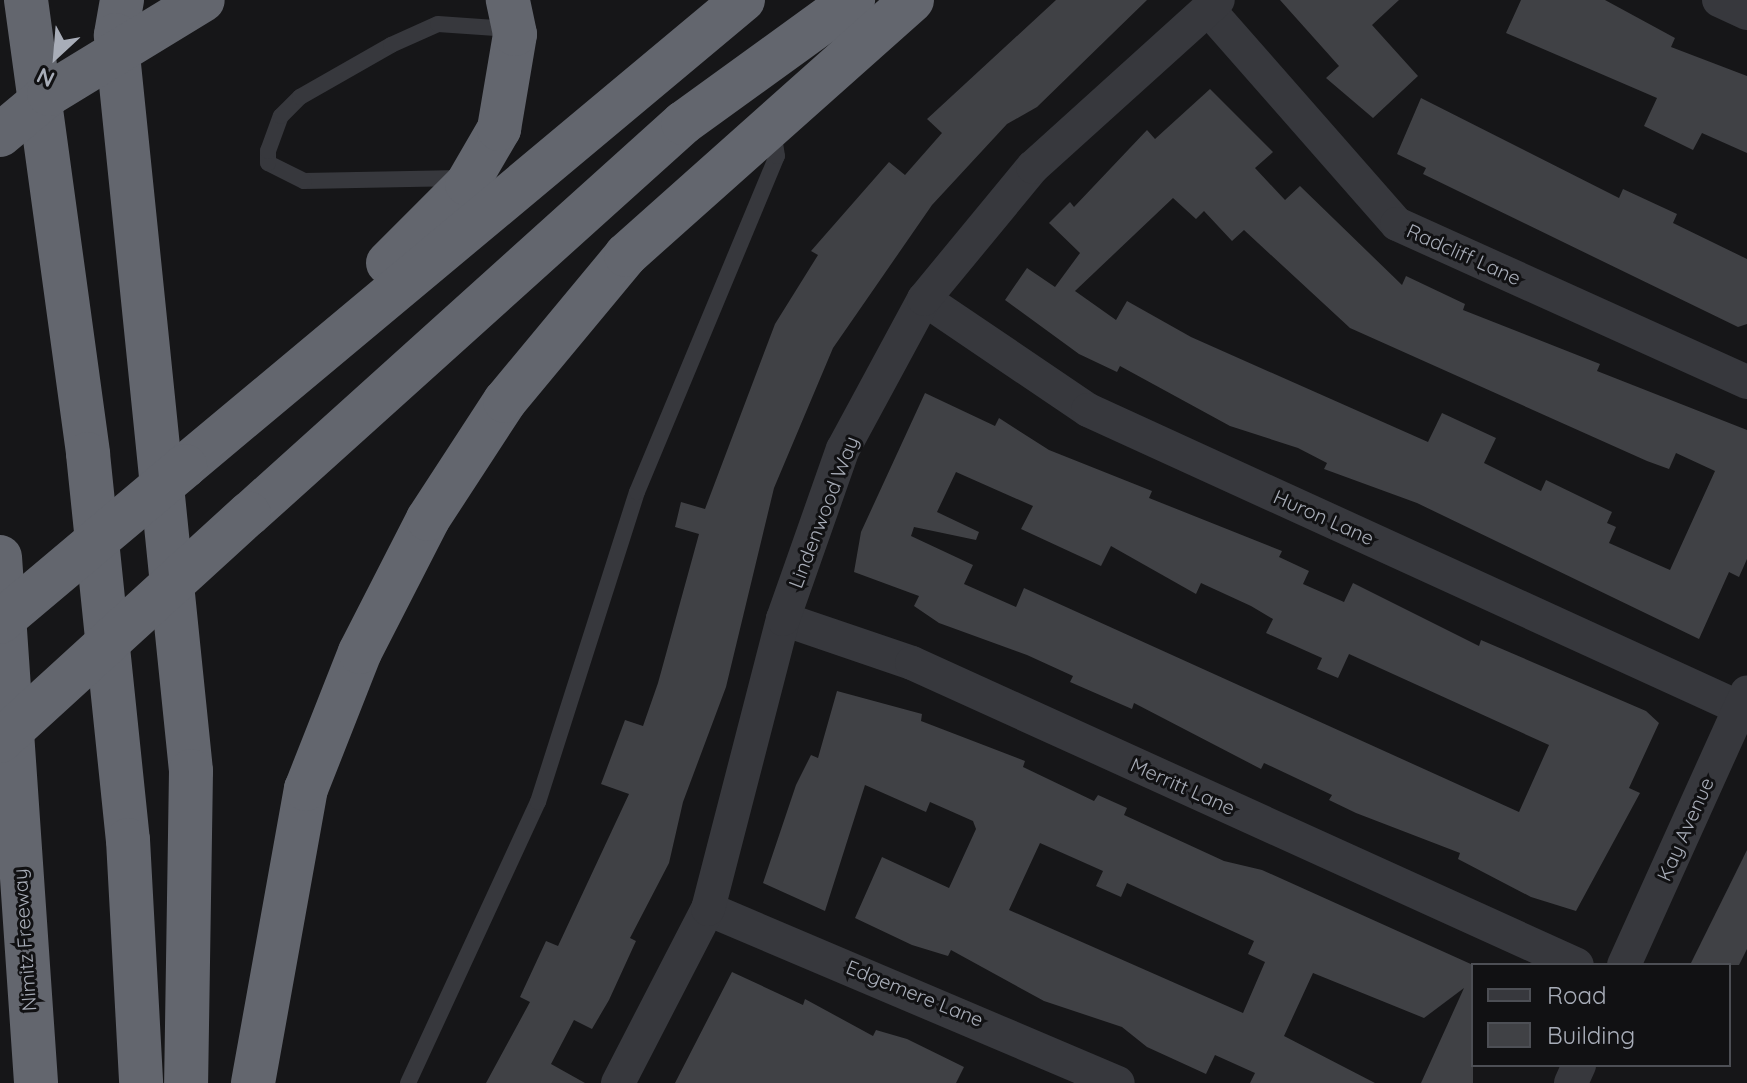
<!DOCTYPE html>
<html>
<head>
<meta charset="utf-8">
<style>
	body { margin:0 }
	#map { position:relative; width:1747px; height:1083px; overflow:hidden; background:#161618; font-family:Quicksand,sans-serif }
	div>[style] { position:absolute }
	.building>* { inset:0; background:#404145 }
	.service>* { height:16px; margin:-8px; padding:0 8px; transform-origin:8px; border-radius:8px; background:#37383d }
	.minor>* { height:34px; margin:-17px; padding:0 17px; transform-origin:17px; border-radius:17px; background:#37383d }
	.motorway>* { height:44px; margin:-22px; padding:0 22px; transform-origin:22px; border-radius:22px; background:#63666e }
	.motorway-bridge>* { height:44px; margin:-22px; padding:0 22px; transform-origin:22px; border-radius:22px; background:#63666e }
	span { translate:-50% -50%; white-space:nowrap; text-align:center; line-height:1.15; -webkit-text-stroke:6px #111113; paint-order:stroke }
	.street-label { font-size:20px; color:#a8adb8 }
	.legend { position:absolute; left:1471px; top:963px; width:260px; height:104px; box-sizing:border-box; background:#111113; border:2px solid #4d4f55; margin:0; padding:10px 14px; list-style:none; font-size:24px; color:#a8adb8 }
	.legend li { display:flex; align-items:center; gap:16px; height:40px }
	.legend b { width:40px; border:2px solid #4d4f55 }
	.north { position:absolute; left:16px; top:16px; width:80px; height:80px; -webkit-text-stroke:6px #111113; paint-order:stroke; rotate:206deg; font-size:22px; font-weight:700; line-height:32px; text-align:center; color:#a8adb8 }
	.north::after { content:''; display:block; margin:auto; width:28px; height:36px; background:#a8adb8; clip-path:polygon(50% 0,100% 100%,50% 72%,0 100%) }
</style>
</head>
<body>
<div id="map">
	<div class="building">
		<div style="clip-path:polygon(1056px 0,1147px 0,1037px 107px,1007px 124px,932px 205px,833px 348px,774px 488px,726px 687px,683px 802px,669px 863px,630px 938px,636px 941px,609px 1000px,592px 1029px,574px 1020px,551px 1064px,585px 1083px,486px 1083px,530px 1002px,520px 997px,546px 941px,558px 946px,629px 794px,601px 784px,625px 720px,643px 726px,658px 683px,699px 534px,675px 527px,681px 502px,705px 509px,775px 324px,818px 255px,811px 251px,889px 162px,905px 175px,942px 133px,927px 119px)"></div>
		<div style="clip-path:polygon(1280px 0,1399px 0,1372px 25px,1418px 76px,1373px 118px,1326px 78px,1339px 66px)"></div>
		<div style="clip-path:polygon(1521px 0,1605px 0,1675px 38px,1671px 47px,1747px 76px,1747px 153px,1702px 133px,1693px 150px,1644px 126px,1657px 98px,1506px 33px)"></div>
		<div style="clip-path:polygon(evenodd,1210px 89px,1273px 152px,1255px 168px,1285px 200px,1300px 186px,1402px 285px,1406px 276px,1465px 304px,1463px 310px,1600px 364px,1597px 371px,1747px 430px,1747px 559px,1739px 577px,1729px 572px,1699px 639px,1417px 503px,1324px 469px,1327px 463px,1298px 448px,1230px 426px,1120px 366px,1117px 372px,1079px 354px,1005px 300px,1027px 268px,1055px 287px,1080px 253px,1049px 223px,1070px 202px,1074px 207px,1147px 130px,1155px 139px,1210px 89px,1173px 198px,1196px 219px,1204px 211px,1232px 241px,1244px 230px,1350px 328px,1647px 461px,1669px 469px,1676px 453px,1715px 471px,1670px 570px,1609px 543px,1616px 527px,1607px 523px,1612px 512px,1546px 480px,1541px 491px,1484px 463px,1496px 438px,1442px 413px,1428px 442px,1191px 337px,1127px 301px,1116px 320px,1075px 291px,1173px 198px)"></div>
		<div style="clip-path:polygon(1421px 98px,1619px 198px,1623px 189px,1677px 214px,1673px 223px,1747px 259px,1747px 324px,1738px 327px,1423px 174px,1426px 168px,1397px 154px)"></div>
		<div style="clip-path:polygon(evenodd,925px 393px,995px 426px,999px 418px,1049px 450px,1152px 491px,1149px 498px,1282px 551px,1279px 557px,1309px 571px,1303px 584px,1344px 602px,1353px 583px,1479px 646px,1481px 640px,1646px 711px,1659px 723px,1629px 788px,1640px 793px,1576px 911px,1531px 897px,1458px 859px,1460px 853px,1356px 813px,1329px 800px,1332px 795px,1264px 763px,1261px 769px,1134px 703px,1132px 709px,1070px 682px,1073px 676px,1027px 655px,939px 623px,914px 606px,919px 596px,854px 572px,861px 532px,925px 393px,956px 472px,1033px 506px,1021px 529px,1101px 566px,1111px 546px,1196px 594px,1201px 583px,1251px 606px,1273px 619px,1266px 633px,1322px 658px,1317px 669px,1338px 678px,1349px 654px,1549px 745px,1519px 812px,1024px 588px,1016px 607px,964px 584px,973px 565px,911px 536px,914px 527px,976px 540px,979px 532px,937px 512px,956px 472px)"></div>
		<div style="clip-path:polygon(evenodd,837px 691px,922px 714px,921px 721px,1025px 761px,1023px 767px,1094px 801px,1098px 795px,1127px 808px,1124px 815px,1224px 861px,1262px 870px,1473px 965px,1473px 1083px,1421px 1083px,1464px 988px,1424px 1018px,1313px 973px,1284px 1036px,1375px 1083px,1250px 1083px,1255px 1073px,1215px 1055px,1206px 1074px,1147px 1047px,1122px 1027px,1044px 1001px,951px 950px,948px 956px,912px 945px,855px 918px,882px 857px,949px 888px,976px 829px,973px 821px,930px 802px,926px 812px,865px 785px,825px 911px,763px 883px,796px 785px,811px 755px,818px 758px,837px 691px,1040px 843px,1103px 871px,1096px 886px,1121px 897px,1127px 883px,1254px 941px,1248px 954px,1265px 962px,1243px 1013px,1009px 910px,1040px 843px)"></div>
		<div style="clip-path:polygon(1747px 850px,1747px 949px,1739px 965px,1690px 965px)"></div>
		<div style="clip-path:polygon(732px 972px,803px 1005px,805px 999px,873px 1036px,876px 1030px,907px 1039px,964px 1067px,956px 1083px,675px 1083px)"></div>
	</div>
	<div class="service">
		<div style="left:462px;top:178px;width:158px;rotate:178.9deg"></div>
		<div style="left:304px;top:181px;width:40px;rotate:-153.4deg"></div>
		<div style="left:268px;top:163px;width:12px;rotate:-90deg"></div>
		<div style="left:268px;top:151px;width:37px;rotate:-70deg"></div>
		<div style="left:281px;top:116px;width:27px;rotate:-45deg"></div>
		<div style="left:300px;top:97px;width:105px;rotate:-29.7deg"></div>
		<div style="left:391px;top:45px;width:51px;rotate:-24.1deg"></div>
		<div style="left:438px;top:24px;width:74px;rotate:3.9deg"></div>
		<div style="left:408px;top:1083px;width:310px;rotate:-65.2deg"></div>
		<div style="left:538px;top:802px;width:325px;rotate:-72.3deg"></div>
		<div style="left:637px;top:492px;width:364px;rotate:-67.4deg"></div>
		<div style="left:777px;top:156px;width:26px;rotate:-99deg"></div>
	</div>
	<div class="minor">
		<div style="left:1719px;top:0;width:31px;rotate:25deg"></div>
		<div style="left:1208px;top:9px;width:286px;rotate:48.7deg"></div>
		<div style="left:1397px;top:224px;width:384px;rotate:24.3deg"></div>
		<div style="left:924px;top:299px;width:198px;rotate:34.1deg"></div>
		<div style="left:1088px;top:410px;width:717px;rotate:24.56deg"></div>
		<div style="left:783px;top:619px;width:136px;rotate:18.8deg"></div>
		<div style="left:912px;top:663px;width:730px;rotate:24.42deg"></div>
		<div style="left:708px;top:909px;width:445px;rotate:23deg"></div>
		<div style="left:1624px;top:965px;width:299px;rotate:-65.7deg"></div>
		<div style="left:618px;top:1083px;width:196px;rotate:-62.7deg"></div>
		<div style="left:708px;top:909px;width:300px;rotate:-75.5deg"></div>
		<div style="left:783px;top:619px;width:180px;rotate:-70.6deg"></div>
		<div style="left:843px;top:449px;width:170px;rotate:-61.6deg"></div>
		<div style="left:924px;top:299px;width:171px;rotate:-50.5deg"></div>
		<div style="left:1033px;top:167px;width:249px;rotate:-42.1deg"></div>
		<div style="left:1571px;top:1083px;width:20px;rotate:-66deg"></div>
	</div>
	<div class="motorway">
		<div style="left:26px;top:0;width:458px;rotate:82.2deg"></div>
		<div style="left:88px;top:454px;width:388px;rotate:84.1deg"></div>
		<div style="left:128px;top:840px;width:243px;rotate:86.9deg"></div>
		<div style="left:122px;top:0;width:36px;rotate:100deg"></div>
		<div style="left:116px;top:35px;width:740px;rotate:84.18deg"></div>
		<div style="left:191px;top:771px;width:312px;rotate:90.9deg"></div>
		<div style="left:388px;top:263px;width:112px;rotate:-45deg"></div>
		<div style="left:467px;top:184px;width:64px;rotate:-59.8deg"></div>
		<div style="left:499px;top:129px;width:96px;rotate:-80.4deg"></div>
		<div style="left:515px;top:34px;width:35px;rotate:-102deg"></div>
		<div style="left:185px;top:466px;width:727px;rotate:-39.87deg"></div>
		<div style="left:249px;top:514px;width:584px;rotate:-42.02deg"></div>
		<div style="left:683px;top:123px;width:210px;rotate:-35.9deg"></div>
		<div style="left:0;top:557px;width:527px;rotate:86.08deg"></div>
		<div style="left:253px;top:1083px;width:299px;rotate:-79.8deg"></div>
		<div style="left:306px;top:789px;width:147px;rotate:-68.5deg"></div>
		<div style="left:360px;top:652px;width:149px;rotate:-62.9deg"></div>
		<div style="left:428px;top:519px;width:141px;rotate:-56.9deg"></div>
		<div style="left:505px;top:401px;width:190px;rotate:-50.3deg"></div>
		<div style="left:626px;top:255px;width:383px;rotate:-41.7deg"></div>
	</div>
	<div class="motorway-bridge">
		<div style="left:0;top:135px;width:64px;rotate:-39.9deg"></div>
		<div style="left:49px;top:94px;width:180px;rotate:-31.4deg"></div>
		<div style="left:0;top:622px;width:242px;rotate:-40.1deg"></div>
		<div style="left:0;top:741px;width:337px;rotate:-42.4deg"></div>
	</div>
	<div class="street-label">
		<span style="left:1464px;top:254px;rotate:24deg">Radcliff Lane</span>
		<span style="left:823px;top:512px;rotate:-69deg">Lindenwood Way</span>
		<span style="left:1324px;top:517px;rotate:24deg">Huron Lane</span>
		<span style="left:1183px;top:786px;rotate:24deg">Merritt Lane</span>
		<span style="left:1685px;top:829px;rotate:-66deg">Kay Avenue</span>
		<span style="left:24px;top:940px;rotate:-94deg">Nimitz Freeway</span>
		<span style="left:915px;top:993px;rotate:22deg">Edgemere Lane</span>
	</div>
	<ul class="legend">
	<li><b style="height:10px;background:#37383d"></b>Road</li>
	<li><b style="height:22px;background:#404145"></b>Building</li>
	</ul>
	<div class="north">N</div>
</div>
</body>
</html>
